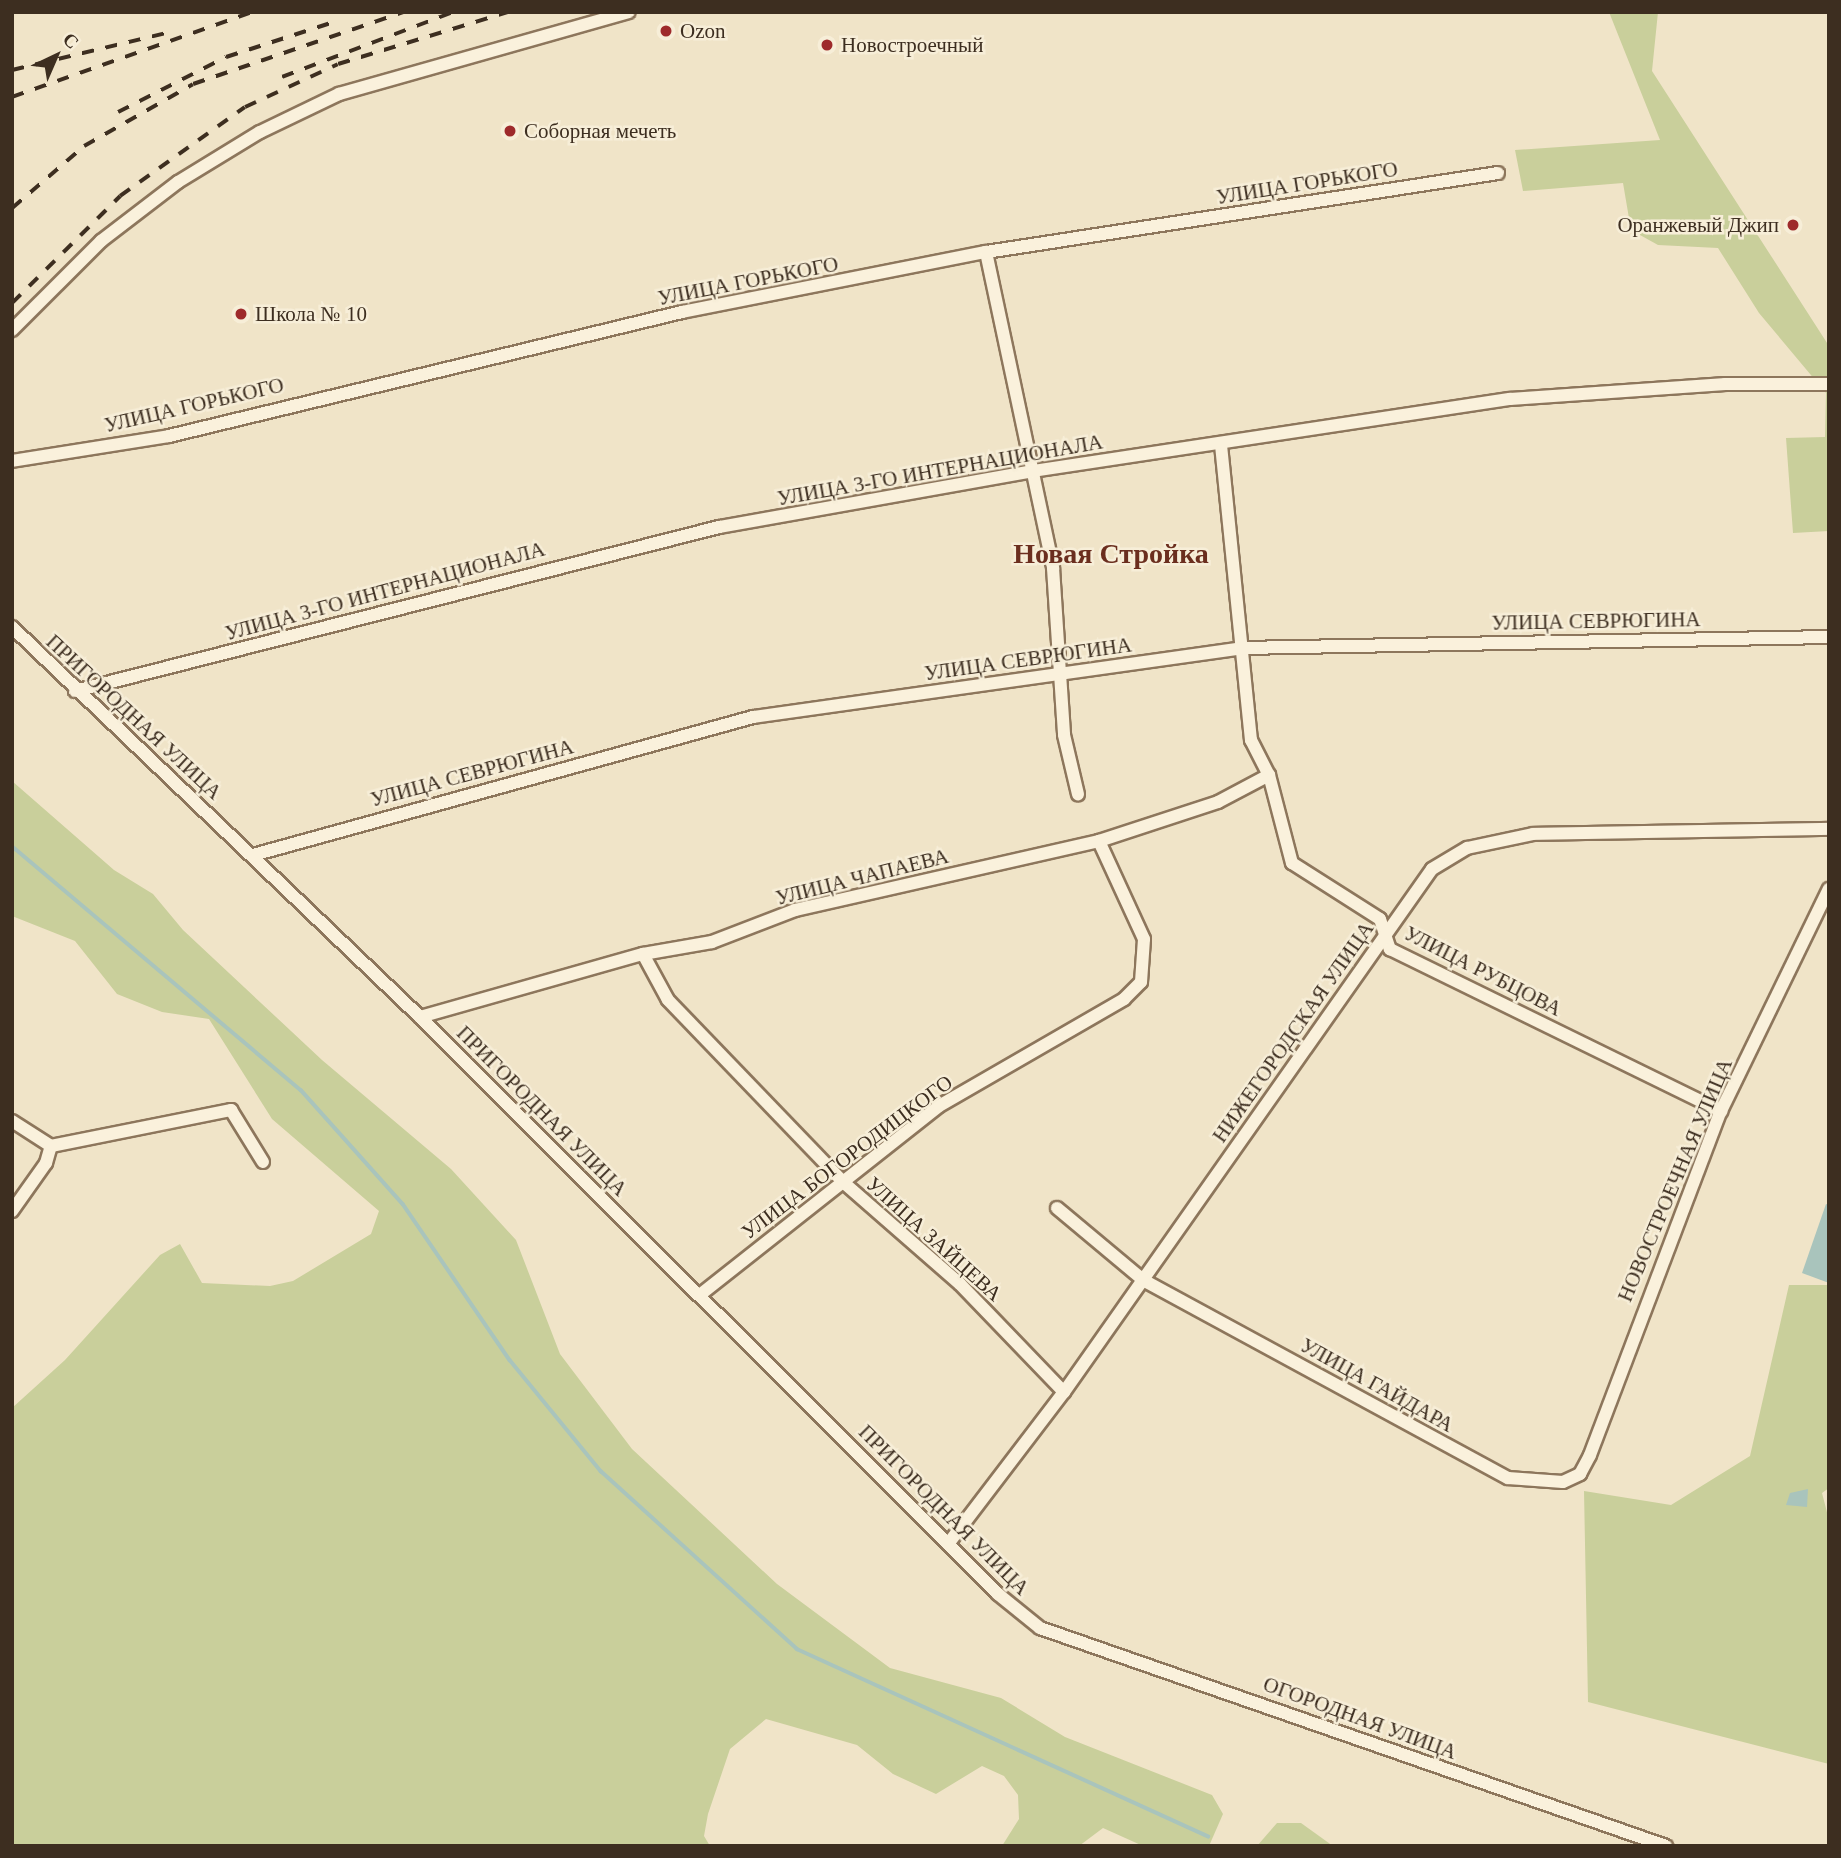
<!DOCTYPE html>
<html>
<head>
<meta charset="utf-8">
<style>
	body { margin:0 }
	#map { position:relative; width:1841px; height:1858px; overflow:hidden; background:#f0e4c8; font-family:"Times New Roman",serif }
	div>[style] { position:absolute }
	.green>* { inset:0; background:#c9cf9b }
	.water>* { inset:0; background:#a9c4bc }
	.stream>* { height:3.5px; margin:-1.75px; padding:0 1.75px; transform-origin:1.75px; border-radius:1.75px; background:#a9c4bc }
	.roads { filter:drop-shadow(2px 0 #8d765c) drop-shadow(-2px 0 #8d765c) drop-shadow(0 2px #8d765c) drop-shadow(0 -2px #8d765c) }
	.minor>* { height:12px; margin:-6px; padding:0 6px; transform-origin:6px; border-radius:6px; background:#faf1dc }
	.rail>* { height:3.5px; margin-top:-1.75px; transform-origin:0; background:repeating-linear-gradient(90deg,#3d2e20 0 12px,transparent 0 24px) }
	.dots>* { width:19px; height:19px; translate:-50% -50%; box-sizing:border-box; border:4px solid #f7eed8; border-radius:50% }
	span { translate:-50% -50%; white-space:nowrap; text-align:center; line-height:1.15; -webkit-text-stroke:5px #f7eed8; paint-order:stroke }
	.poi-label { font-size:21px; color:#3d2e20 }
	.left { translate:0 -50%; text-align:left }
	.right { translate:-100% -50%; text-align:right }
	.street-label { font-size:21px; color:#3d2e20 }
	.district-label { font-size:28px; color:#6b2e1e; font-weight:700 }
	.frame { position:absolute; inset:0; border:14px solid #3d2e20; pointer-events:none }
	.north { position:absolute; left:21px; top:21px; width:70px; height:70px; -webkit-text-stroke:5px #f7eed8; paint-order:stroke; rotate:44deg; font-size:19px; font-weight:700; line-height:28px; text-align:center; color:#3d2e20 }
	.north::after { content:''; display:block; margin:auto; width:24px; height:32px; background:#3d2e20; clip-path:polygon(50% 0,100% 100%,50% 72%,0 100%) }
</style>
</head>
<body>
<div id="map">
	<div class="green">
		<div style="clip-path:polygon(1609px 12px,1658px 12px,1652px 71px,1829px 346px,1829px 531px,1793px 533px,1786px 438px,1825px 437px,1826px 393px,1759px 313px,1718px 248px,1658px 245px,1631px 230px,1623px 183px,1523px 191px,1515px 150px,1660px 140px)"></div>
		<div style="clip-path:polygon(12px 781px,114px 870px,153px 894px,183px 930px,322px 1060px,451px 1169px,516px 1240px,560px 1354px,632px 1449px,777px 1584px,890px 1668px,1001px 1698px,1065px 1737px,1212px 1795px,1223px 1814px,1209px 1846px,1143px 1846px,1103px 1828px,1079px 1846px,1002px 1846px,1019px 1819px,1018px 1795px,1004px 1776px,982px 1766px,936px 1794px,893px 1774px,857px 1745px,766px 1719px,730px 1749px,708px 1814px,704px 1836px,710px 1846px,12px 1846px,12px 1408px,65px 1360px,160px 1255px,180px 1244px,202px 1283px,270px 1286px,293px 1281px,371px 1234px,379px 1211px,272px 1119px,209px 1019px,162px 1012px,117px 994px,75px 941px,12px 916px)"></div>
		<div style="clip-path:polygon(1789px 1285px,1829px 1285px,1829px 1488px,1822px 1493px,1829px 1520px,1829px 1764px,1588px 1702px,1584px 1491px,1671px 1505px,1750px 1456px)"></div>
		<div style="clip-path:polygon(1277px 1823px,1301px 1823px,1333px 1846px,1257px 1846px)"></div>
	</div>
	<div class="water">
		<div style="clip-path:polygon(1826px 1204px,1829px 1205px,1829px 1283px,1802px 1273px)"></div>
		<div style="clip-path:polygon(1808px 1489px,1807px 1507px,1786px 1505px,1790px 1493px)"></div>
	</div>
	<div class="stream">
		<div style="left:12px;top:846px;width:378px;rotate:40.2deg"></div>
		<div style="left:301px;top:1090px;width:153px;rotate:48.2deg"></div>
		<div style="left:403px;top:1204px;width:189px;rotate:55.6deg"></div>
		<div style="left:510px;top:1360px;width:144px;rotate:50.7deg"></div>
		<div style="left:601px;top:1471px;width:265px;rotate:42.2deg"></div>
		<div style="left:797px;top:1649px;width:452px;rotate:24.5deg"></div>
	</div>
	<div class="roads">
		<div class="minor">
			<div style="left:986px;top:252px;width:323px;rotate:78deg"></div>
			<div style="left:1053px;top:568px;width:167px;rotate:86.2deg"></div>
			<div style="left:1064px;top:735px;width:61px;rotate:76.7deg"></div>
			<div style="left:12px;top:330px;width:126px;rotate:-45deg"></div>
			<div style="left:101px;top:241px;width:97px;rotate:-37.5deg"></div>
			<div style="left:178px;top:182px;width:96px;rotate:-31.4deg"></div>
			<div style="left:260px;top:132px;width:88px;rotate:-25.7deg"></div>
			<div style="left:339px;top:94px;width:301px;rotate:-15.8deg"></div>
			<div style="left:1221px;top:445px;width:297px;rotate:84.2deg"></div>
			<div style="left:1251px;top:740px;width:39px;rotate:63deg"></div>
			<div style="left:1269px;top:775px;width:91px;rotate:75.4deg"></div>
			<div style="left:1292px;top:863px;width:104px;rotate:32.5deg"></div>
			<div style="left:1380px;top:919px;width:32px;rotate:72deg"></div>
			<div style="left:1390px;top:949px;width:369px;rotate:26.1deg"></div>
			<div style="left:12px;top:461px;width:159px;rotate:-9deg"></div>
			<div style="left:169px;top:436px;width:528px;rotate:-13.59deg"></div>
			<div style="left:682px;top:312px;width:310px;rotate:-11.2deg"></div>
			<div style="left:986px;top:252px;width:518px;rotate:-8.77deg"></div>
			<div style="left:12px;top:627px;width:564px;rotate:43.71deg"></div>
			<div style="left:420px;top:1017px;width:817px;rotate:44.95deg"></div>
			<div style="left:998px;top:1594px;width:54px;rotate:39deg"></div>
			<div style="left:1040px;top:1628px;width:663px;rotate:19.2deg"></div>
			<div style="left:75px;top:691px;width:665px;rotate:-14.29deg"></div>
			<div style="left:719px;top:527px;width:319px;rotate:-10.1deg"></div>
			<div style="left:1033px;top:471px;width:482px;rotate:-8.6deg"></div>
			<div style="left:1510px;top:399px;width:216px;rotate:-4deg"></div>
			<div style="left:1725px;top:384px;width:104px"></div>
			<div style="left:253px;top:855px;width:519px;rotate:-15.43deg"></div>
			<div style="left:753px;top:717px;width:493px;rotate:-8deg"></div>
			<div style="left:1241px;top:648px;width:588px;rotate:-1.07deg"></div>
			<div style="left:643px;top:954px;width:52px;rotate:61.5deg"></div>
			<div style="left:668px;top:1000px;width:252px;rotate:46.1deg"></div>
			<div style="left:843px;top:1182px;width:155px;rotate:41.1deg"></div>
			<div style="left:960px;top:1284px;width:150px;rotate:46.1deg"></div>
			<div style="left:420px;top:1017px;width:232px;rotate:-15.8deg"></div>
			<div style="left:643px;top:954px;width:70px;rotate:-9.9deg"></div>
			<div style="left:712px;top:942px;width:89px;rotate:-21.1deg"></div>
			<div style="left:795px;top:910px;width:312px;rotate:-12.8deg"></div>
			<div style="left:1099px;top:841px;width:125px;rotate:-18.1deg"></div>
			<div style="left:1218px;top:802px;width:58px;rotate:-27.9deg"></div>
			<div style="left:12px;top:1121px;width:46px;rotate:32.7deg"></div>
			<div style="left:51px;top:1146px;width:184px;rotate:-11.3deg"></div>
			<div style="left:231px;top:1110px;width:61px;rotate:58.4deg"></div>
			<div style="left:1057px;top:1208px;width:112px;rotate:39.9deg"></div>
			<div style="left:1143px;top:1280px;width:415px;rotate:28.5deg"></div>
			<div style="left:1508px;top:1478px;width:55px;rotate:4.2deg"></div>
			<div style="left:1563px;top:1482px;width:19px;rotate:-25deg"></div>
			<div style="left:1580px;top:1474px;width:21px;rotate:-62deg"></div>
			<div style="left:1590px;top:1455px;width:368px;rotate:-69.2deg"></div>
			<div style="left:1721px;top:1111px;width:247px;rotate:-64.1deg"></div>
			<div style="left:12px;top:1211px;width:59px;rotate:-54.7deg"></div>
			<div style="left:46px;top:1163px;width:18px;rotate:-74deg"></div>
			<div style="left:701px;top:1294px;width:303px;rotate:-38.3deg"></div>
			<div style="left:939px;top:1106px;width:214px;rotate:-30deg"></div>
			<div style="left:1124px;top:999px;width:24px;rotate:-45deg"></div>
			<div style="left:1141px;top:982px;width:43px;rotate:-86deg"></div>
			<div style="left:1144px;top:939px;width:108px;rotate:-114.7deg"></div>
			<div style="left:948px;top:1544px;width:191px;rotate:-52.7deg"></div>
			<div style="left:1064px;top:1392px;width:639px;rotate:-54.87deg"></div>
			<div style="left:1432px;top:869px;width:41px;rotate:-31deg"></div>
			<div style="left:1467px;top:848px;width:67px;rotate:-12deg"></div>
			<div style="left:1533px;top:834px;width:296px;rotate:-1deg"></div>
		</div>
	</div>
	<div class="rail">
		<div style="left:12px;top:70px;width:158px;rotate:-13.5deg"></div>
		<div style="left:282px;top:77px;width:183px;rotate:-20.8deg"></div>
		<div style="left:12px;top:97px;width:255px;rotate:-19.5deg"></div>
		<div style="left:118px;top:112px;width:121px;rotate:-27deg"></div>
		<div style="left:226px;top:57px;width:114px;rotate:-18deg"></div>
		<div style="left:12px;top:208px;width:95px;rotate:-40.7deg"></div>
		<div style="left:84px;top:146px;width:125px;rotate:-29.6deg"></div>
		<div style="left:193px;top:84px;width:222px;rotate:-18.9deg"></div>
		<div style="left:12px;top:303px;width:152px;rotate:-44.7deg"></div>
		<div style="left:120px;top:196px;width:153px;rotate:-35.5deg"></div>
		<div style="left:245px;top:107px;width:102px;rotate:-24.8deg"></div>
		<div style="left:338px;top:64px;width:178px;rotate:-17deg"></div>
	</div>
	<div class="dots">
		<div style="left:666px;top:31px;background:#9e2a2b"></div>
		<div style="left:827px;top:45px;background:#9e2a2b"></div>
		<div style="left:510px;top:131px;background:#9e2a2b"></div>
		<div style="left:1793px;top:225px;background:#9e2a2b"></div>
		<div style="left:241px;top:314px;background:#9e2a2b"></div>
	</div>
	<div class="poi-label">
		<span class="left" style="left:680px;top:31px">Ozon</span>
		<span class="left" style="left:841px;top:45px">Новостроечный</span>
		<span class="left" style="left:524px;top:131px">Соборная мечеть</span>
		<span class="right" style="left:1779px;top:225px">Оранжевый Джип</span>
		<span class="left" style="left:255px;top:314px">Школа № 10</span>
	</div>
	<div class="street-label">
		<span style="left:1307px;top:183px;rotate:-9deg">УЛИЦА ГОРЬКОГО</span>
		<span style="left:748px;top:281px;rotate:-11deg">УЛИЦА ГОРЬКОГО</span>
		<span style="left:194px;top:405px;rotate:-13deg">УЛИЦА ГОРЬКОГО</span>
		<span style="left:940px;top:470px;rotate:-10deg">УЛИЦА 3-ГО ИНТЕРНАЦИОНАЛА</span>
		<span style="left:385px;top:591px;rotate:-15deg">УЛИЦА 3-ГО ИНТЕРНАЦИОНАЛА</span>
		<span style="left:1596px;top:621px;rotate:-1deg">УЛИЦА СЕВРЮГИНА</span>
		<span style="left:1028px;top:659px;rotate:-8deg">УЛИЦА СЕВРЮГИНА</span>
		<span style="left:134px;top:717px;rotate:43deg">ПРИГОРОДНАЯ УЛИЦА</span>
		<span style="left:472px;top:773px;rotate:-15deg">УЛИЦА СЕВРЮГИНА</span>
		<span style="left:862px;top:877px;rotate:-14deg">УЛИЦА ЧАПАЕВА</span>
		<span style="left:1483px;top:971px;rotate:27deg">УЛИЦА РУБЦОВА</span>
		<span style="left:1293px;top:1032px;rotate:-55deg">НИЖЕГОРОДСКАЯ УЛИЦА</span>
		<span style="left:542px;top:1111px;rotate:45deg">ПРИГОРОДНАЯ УЛИЦА</span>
		<span style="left:847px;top:1157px;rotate:-37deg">УЛИЦА БОГОРОДИЦКОГО</span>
		<span style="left:1675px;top:1180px;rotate:-67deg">НОВОСТРОЕЧНАЯ УЛИЦА</span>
		<span style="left:934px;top:1239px;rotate:42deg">УЛИЦА ЗАЙЦЕВА</span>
		<span style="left:1377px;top:1385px;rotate:29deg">УЛИЦА ГАЙДАРА</span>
		<span style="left:944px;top:1510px;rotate:45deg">ПРИГОРОДНАЯ УЛИЦА</span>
		<span style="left:1360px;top:1718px;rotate:20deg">ОГОРОДНАЯ УЛИЦА</span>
	</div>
	<div class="district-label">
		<span style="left:1111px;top:554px">Новая Стройка</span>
	</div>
	<div class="frame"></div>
	<div class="north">С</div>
</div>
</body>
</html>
